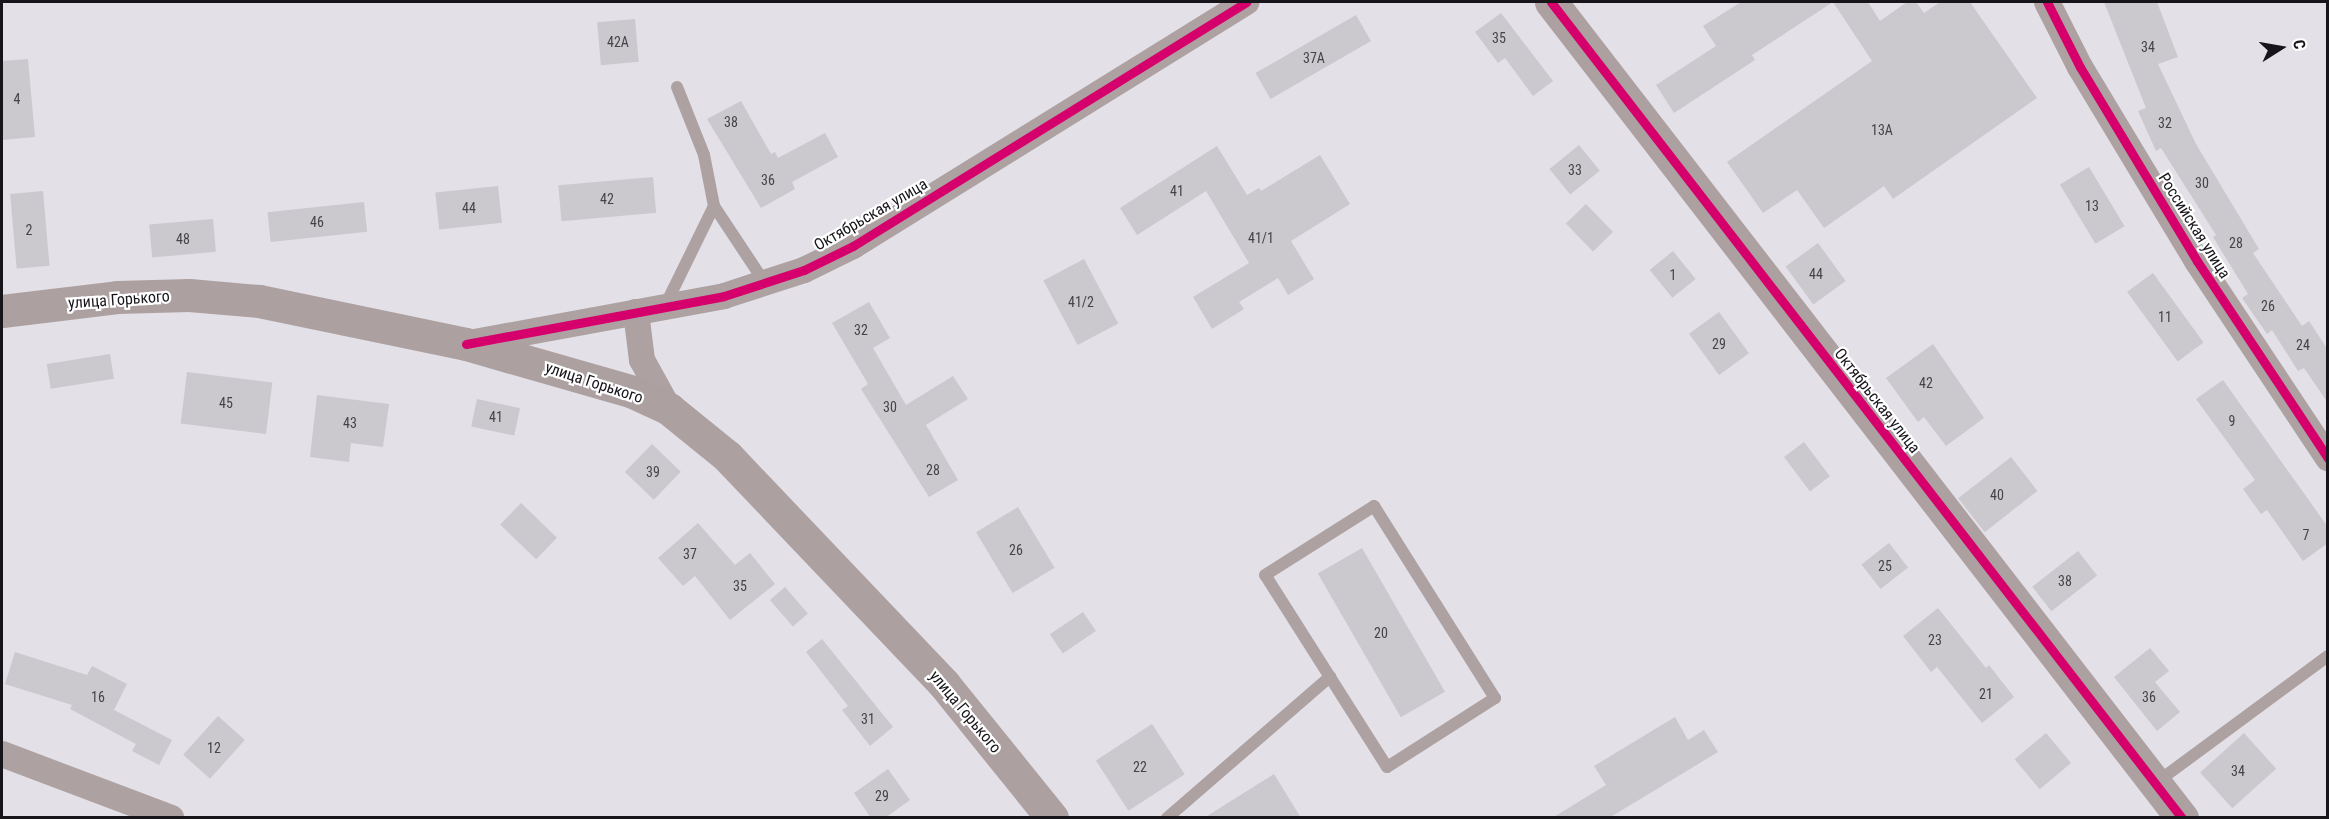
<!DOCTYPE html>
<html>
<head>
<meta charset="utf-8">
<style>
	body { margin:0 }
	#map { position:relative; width:2329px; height:819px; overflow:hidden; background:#e3e0e7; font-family:"Roboto Condensed",sans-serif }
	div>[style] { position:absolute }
	.building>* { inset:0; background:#cbc8ce; transform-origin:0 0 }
	.lane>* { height:12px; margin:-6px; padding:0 6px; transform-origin:6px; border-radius:6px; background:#ada1a1 }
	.street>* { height:26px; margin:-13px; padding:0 13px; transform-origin:13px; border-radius:13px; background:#ada1a1 }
	.secondary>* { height:33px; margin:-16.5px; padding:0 16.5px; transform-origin:16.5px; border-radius:16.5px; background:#ada0a1 }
	.cycleway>* { height:9px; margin:-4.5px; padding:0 4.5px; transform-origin:4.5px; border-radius:4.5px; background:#d6006c }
	span { translate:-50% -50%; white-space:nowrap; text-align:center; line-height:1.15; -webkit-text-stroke:4.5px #fff; paint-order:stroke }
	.number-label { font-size:14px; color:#454348 }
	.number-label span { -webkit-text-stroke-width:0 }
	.street-label { font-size:16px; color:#17151a }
	.frame { position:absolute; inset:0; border:3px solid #17151a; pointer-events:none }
	.north { position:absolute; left:2251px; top:18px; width:60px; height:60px; -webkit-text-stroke:4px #fff; paint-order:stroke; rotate:79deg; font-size:16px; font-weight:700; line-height:24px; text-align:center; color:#17151a }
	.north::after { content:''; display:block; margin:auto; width:21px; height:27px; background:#17151a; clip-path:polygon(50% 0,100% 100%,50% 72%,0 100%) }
</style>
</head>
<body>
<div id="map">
	<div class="building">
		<div style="clip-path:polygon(1741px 2px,1868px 2px,1880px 21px,1907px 2px,1916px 2px,1924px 13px,1940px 2px,1970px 2px,2037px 98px,1893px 199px,1884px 186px,1824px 228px,1797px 190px,1763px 213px,1727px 162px,1872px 61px,1833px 2px,1752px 55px,1755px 60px,1674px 113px,1656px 85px,1716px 46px,1703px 26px)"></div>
		<div style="clip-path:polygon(2104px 2px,2157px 2px,2178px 57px,2158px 64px,2196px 144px,2259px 249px,2253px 253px,2302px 326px,2309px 321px,2328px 350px,2328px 403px,2304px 368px,2298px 371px,2272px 330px,2267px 334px,2242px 298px,2248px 294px,2213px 237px,2216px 235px,2161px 148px,2156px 151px,2138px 111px,2146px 108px)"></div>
		<div style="clip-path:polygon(1501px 13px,1553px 81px,1533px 96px,1505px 58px,1498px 63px,1475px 32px)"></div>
		<div style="left:1356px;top:15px;width:30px;height:116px;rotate:60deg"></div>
		<div style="left:635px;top:19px;width:43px;height:38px;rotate:85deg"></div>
		<div style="clip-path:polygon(28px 59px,35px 137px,2px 140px,2px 61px)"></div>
		<div style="clip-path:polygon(741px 101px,771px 154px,775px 152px,778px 158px,825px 133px,838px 157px,792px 182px,795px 189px,761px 208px,707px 119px)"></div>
		<div style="left:1579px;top:145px;width:33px;height:38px;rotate:51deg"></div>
		<div style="clip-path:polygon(1217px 146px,1247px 195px,1259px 188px,1261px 191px,1320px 155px,1350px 204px,1291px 241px,1314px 279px,1288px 295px,1278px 278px,1239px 302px,1244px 309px,1212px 329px,1193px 297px,1249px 263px,1206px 191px,1137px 235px,1120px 208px)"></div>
		<div style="left:2089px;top:167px;width:69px;height:34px;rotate:59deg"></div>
		<div style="left:653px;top:177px;width:36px;height:95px;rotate:85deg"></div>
		<div style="left:498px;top:186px;width:37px;height:63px;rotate:84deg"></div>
		<div style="left:43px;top:191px;width:75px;height:33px;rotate:85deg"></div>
		<div style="left:364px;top:202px;width:30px;height:97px;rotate:84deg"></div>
		<div style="left:1586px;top:204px;width:39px;height:28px;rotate:46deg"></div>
		<div style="left:213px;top:219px;width:33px;height:64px;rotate:85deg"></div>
		<div style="left:1818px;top:243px;width:47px;height:40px;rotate:54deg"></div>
		<div style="left:1673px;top:251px;width:36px;height:30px;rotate:51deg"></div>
		<div style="left:1084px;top:259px;width:73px;height:46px;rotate:62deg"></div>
		<div style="left:2153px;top:273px;width:86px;height:32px;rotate:54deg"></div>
		<div style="clip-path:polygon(869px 302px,890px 338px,873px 348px,906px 405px,953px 376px,968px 399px,926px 425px,958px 480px,929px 497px,861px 389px,868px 384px,832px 323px)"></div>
		<div style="left:1719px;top:312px;width:51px;height:37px;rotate:54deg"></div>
		<div style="clip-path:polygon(1933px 344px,1984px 418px,1946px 446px,1924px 417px,1918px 422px,1886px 378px)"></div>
		<div style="left:110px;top:354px;width:25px;height:64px;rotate:81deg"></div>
		<div style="left:187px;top:372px;width:86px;height:52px;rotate:7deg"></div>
		<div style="clip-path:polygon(2223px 380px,2328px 527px,2328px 543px,2303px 561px,2267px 510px,2261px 514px,2243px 489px,2255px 480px,2196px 399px)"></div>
		<div style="clip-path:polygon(317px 395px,389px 404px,383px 447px,351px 443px,349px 462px,310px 457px)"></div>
		<div style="left:477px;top:399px;width:44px;height:28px;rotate:12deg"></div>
		<div style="left:1804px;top:442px;width:43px;height:25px;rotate:53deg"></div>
		<div style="left:652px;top:444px;width:40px;height:39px;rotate:44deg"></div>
		<div style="left:2011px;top:457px;width:43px;height:67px;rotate:52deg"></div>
		<div style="left:521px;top:503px;width:50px;height:30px;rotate:44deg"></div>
		<div style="left:1018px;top:507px;width:71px;height:49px;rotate:59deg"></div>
		<div style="clip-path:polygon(698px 523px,735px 565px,750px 553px,775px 584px,730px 620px,695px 576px,683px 586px,658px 558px)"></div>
		<div style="left:1889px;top:543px;width:31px;height:35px;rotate:52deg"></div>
		<div style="left:1362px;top:548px;width:166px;height:51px;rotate:60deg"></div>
		<div style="left:2078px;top:551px;width:31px;height:58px;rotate:52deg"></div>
		<div style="left:785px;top:587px;width:35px;height:20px;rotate:49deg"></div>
		<div style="clip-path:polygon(1938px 608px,1986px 668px,1989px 665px,2014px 697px,1982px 723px,1937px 667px,1931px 672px,1903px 636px)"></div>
		<div style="left:1083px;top:612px;width:23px;height:40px;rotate:56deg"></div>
		<div style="clip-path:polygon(822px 639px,893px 727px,870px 746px,842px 710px,848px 706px,806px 652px)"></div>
		<div style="clip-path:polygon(2150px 648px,2169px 671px,2155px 682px,2180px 712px,2157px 731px,2114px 677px)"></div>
		<div style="clip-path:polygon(15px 652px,87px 675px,92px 666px,127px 684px,114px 710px,172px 740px,159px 765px,132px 751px,136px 744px,70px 709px,72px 705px,5px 684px)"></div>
		<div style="left:218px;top:716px;width:36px;height:52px;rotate:42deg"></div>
		<div style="clip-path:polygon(1675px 717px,1688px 740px,1704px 730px,1718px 752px,1609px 818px,1552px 818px,1606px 785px,1594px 766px)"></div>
		<div style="left:1152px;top:724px;width:60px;height:67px;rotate:57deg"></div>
		<div style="left:2046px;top:733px;width:39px;height:41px;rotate:50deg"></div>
		<div style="left:2244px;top:733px;width:48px;height:59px;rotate:48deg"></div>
		<div style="clip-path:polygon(888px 769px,910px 800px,885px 818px,871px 818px,854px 793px)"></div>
		<div style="clip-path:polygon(1274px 774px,1301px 818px,1204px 818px)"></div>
	</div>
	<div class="lane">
		<div style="left:677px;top:87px;width:73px;rotate:68.3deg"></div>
		<div style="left:704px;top:155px;width:52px;rotate:78.9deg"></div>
		<div style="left:714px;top:206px;width:92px;rotate:56.5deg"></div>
		<div style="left:664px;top:308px;width:114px;rotate:-63.9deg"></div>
		<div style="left:1374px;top:506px;width:227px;rotate:57.8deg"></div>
		<div style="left:1495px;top:698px;width:128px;rotate:147.4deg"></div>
		<div style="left:1387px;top:767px;width:227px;rotate:-122.4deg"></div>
		<div style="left:1265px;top:575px;width:129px;rotate:-32.3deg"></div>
		<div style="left:2157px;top:782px;width:212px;rotate:-36.4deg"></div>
		<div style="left:1167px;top:818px;width:216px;rotate:-40.9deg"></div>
	</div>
	<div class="street">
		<div style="left:2047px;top:2px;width:73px;rotate:63.1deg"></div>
		<div style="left:2080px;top:67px;width:227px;rotate:58.9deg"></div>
		<div style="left:2197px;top:261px;width:237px;rotate:56.4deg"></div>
		<div style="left:636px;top:312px;width:48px;rotate:82.9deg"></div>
		<div style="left:642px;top:360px;width:56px;rotate:61.1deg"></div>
		<div style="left:469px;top:343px;width:259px;rotate:-10.4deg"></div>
		<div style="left:724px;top:296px;width:84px;rotate:-18deg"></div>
		<div style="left:804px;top:270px;width:55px;rotate:-26.1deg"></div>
		<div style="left:853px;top:246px;width:463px;rotate:-31.8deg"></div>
		<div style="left:2px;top:754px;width:181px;rotate:20.7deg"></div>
	</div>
	<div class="secondary">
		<div style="left:1551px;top:2px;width:1032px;rotate:52.29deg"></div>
		<div style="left:2px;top:311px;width:116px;rotate:-6.9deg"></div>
		<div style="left:117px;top:297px;width:72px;rotate:-1.6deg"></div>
		<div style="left:189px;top:295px;width:70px;rotate:4.9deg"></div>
		<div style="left:259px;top:301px;width:211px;rotate:11.7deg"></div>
		<div style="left:466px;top:344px;width:174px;rotate:16deg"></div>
		<div style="left:633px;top:392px;width:40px;rotate:25deg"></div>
		<div style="left:669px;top:409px;width:75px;rotate:39deg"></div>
		<div style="left:727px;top:456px;width:315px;rotate:46.4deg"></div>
		<div style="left:944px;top:684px;width:172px;rotate:51.1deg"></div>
	</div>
	<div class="cycleway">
		<div style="left:1551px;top:2px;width:1032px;rotate:52.29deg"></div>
		<div style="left:2047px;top:2px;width:73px;rotate:63.1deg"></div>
		<div style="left:2080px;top:67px;width:227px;rotate:58.9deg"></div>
		<div style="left:2197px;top:261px;width:237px;rotate:56.4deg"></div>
		<div style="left:466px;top:344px;width:262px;rotate:-10.5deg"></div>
		<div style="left:724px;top:296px;width:84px;rotate:-18deg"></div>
		<div style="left:804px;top:270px;width:55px;rotate:-26.1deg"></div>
		<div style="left:853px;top:246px;width:463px;rotate:-31.8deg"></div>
	</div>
	<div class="number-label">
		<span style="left:1499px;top:38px">35</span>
		<span style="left:618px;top:42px">42А</span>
		<span style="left:2148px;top:47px">34</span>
		<span style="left:1314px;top:58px">37А</span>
		<span style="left:17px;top:99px">4</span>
		<span style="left:731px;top:122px">38</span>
		<span style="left:2165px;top:123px">32</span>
		<span style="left:1882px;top:130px">13А</span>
		<span style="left:1575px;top:170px">33</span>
		<span style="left:768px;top:180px">36</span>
		<span style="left:2202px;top:183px">30</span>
		<span style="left:1177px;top:191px">41</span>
		<span style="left:607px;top:199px">42</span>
		<span style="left:2092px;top:206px">13</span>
		<span style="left:469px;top:208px">44</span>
		<span style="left:317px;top:222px">46</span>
		<span style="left:29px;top:230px">2</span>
		<span style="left:1261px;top:238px">41/1</span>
		<span style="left:183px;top:239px">48</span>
		<span style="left:2236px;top:243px">28</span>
		<span style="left:1816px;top:274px">44</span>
		<span style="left:1673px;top:275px">1</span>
		<span style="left:1081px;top:302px">41/2</span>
		<span style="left:2268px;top:306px">26</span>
		<span style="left:2165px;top:317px">11</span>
		<span style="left:861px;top:330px">32</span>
		<span style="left:1719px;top:344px">29</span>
		<span style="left:2303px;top:345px">24</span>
		<span style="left:1926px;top:383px">42</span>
		<span style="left:226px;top:403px">45</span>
		<span style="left:890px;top:407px">30</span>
		<span style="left:496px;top:417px">41</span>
		<span style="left:2232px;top:421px">9</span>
		<span style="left:350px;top:423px">43</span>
		<span style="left:933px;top:470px">28</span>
		<span style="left:653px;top:472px">39</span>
		<span style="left:1997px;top:495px">40</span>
		<span style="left:2306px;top:535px">7</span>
		<span style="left:1016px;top:550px">26</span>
		<span style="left:690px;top:554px">37</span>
		<span style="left:1885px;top:566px">25</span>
		<span style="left:2065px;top:581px">38</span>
		<span style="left:740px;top:586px">35</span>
		<span style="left:1381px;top:633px">20</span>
		<span style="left:1935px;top:640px">23</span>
		<span style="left:1986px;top:694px">21</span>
		<span style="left:98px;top:697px">16</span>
		<span style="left:2149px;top:697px">36</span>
		<span style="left:868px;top:719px">31</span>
		<span style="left:214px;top:748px">12</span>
		<span style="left:1140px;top:767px">22</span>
		<span style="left:2238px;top:771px">34</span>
		<span style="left:882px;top:796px">29</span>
	</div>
	<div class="street-label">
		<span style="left:871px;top:215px;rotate:-30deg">Октябрьская улица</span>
		<span style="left:2194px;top:226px;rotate:58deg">Российская улица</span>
		<span style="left:119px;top:300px;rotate:-4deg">улица Горького</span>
		<span style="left:594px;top:383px;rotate:18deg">улица Горького</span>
		<span style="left:1877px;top:401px;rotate:52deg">Октябрьская улица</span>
		<span style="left:965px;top:712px;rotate:50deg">улица Горького</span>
	</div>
	<div class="frame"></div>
	<div class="north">С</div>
</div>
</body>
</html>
